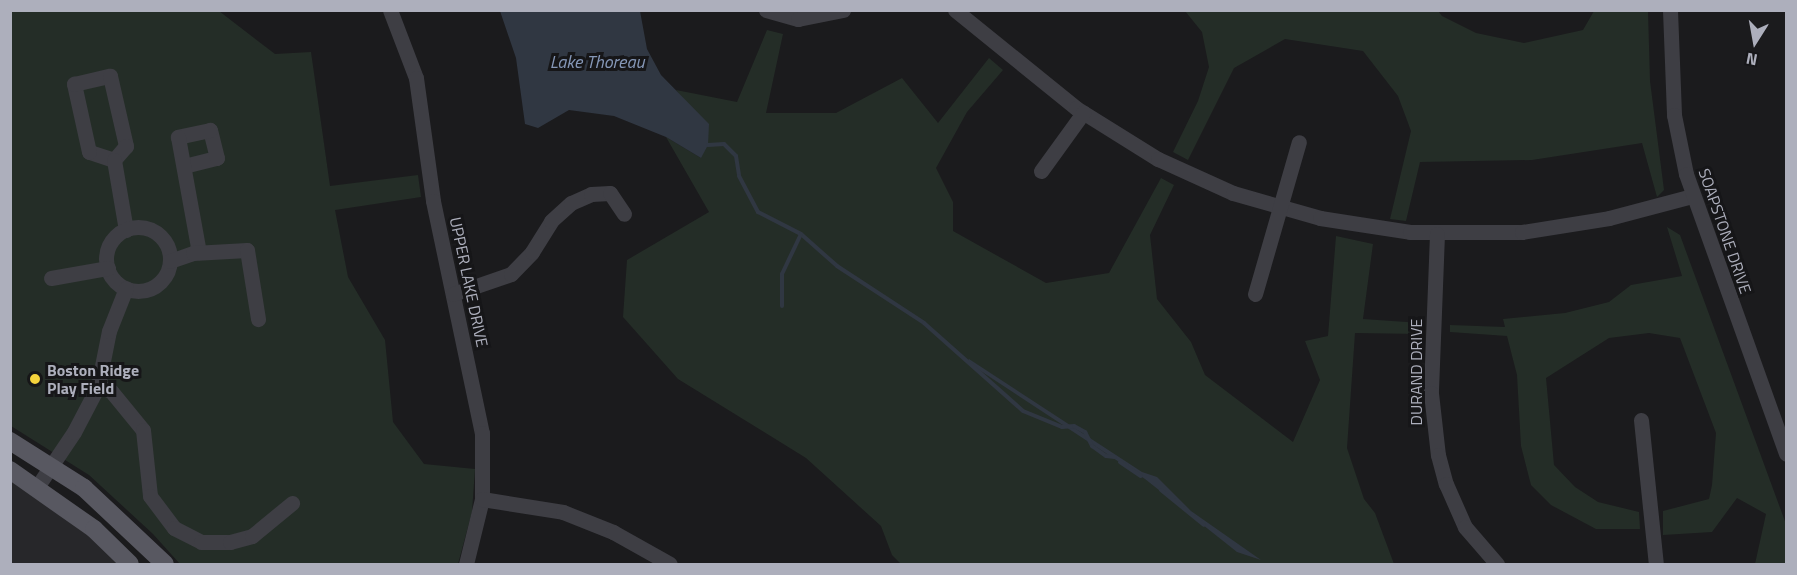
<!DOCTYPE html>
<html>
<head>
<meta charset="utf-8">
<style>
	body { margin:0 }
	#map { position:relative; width:1797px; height:575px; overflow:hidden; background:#1b1b1d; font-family:"Titillium Web",sans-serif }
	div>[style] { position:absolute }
	.built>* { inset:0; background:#27272a }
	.green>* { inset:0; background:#242d27 }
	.water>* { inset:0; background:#303742 }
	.stream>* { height:4px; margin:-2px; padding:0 2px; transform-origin:2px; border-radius:2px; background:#303742 }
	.minor>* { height:15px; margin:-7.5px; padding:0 7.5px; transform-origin:7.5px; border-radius:7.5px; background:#3e3e44 }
	.minor>.ring { margin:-7.5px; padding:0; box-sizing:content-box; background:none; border:15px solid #3e3e44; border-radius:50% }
	.major>* { height:18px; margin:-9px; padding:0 9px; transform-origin:9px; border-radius:9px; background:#585861 }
	.dots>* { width:16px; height:16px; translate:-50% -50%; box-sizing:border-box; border:3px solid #161618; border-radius:50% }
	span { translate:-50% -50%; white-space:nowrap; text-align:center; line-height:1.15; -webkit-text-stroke:6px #161618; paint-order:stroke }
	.street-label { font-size:16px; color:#adafbc }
	.poi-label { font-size:16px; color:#adafbc; font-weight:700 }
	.left { translate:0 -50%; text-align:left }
	.water-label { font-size:18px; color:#8597b7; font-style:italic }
	.frame { position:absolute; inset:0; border:12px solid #adafbc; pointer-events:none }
	.north { position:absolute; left:1725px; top:12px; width:60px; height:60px; -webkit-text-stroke:4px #161618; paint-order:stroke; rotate:191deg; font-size:16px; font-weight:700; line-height:24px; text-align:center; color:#adafbc }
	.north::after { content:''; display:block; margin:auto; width:21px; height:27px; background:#adafbc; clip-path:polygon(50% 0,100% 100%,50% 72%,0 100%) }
</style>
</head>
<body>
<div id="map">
	<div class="built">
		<div style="clip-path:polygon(10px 479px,70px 518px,120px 564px,11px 564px)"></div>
	</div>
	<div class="green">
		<div style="clip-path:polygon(11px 11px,219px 11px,275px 54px,311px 52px,330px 186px,418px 175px,421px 197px,335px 210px,348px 277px,385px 340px,393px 422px,424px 464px,475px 469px,472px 512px,458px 564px,180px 564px,153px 534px,89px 475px,11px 426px)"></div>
		<div style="clip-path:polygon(1185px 11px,1438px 11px,1442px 16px,1476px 33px,1524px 43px,1583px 30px,1594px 11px,1648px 11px,1650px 81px,1664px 190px,1657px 197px,1642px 143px,1532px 160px,1420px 162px,1406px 221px,1390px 219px,1411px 131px,1398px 96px,1363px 51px,1285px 39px,1234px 68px,1188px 160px,1173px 152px,1198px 101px,1209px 67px,1202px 32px)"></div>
		<div style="clip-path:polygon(767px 30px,783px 34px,766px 113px,836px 113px,902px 78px,938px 123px,989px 58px,1003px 70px,967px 112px,936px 168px,953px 202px,953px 231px,1046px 283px,1109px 273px,1161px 178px,1174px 185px,1150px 235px,1157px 299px,1191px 342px,1205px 375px,1293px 442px,1320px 380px,1305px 341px,1328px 336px,1336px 236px,1373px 244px,1363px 319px,1421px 323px,1421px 334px,1355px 333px,1347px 448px,1364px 499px,1375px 513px,1394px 564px,901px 564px,892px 555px,881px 526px,806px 458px,678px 379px,623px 317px,627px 260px,709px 212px,666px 137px,701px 158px,688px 105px,676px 90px,737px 102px)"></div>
		<div style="clip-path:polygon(1667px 227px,1680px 235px,1786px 524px,1786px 563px,1755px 564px,1766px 514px,1737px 498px,1712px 532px,1663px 535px,1663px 511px,1709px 499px,1712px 485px,1716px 433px,1680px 338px,1649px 333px,1609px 338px,1546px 378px,1554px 465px,1575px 487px,1598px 502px,1639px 512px,1640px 529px,1596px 529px,1551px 505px,1531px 485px,1521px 446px,1517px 375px,1507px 336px,1450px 332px,1450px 325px,1505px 327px,1503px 319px,1565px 313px,1609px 302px,1631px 285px,1682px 276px)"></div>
	</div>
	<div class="water">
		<div style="clip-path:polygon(500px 11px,640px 11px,647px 49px,661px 75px,709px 124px,708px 145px,701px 158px,666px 137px,614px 116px,569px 110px,538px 128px,525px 124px,516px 58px)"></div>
		<div style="clip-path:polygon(969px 359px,1142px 472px,1157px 477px,1191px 511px,1261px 560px,1237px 552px,1145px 479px,967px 362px)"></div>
	</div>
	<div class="stream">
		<div style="left:708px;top:145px;width:16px;rotate:-4deg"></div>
		<div style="left:724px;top:144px;width:17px;rotate:45deg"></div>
		<div style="left:736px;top:156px;width:20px;rotate:81deg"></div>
		<div style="left:739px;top:176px;width:41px;rotate:62.2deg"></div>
		<div style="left:758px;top:212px;width:48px;rotate:27.1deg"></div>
		<div style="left:801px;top:234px;width:48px;rotate:41.6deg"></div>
		<div style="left:837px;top:266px;width:104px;rotate:33.2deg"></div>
		<div style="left:924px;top:323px;width:132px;rotate:41.6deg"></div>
		<div style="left:1023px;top:411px;width:42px;rotate:22.3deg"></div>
		<div style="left:1062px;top:427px;width:12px;rotate:-5deg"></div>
		<div style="left:1074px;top:426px;width:13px;rotate:29deg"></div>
		<div style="left:1085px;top:432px;width:16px;rotate:63deg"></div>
		<div style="left:1092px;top:446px;width:17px;rotate:36deg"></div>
		<div style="left:1106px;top:456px;width:9px;rotate:6deg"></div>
		<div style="left:782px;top:306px;width:32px;rotate:-90deg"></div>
		<div style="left:782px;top:274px;width:44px;rotate:-64.6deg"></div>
		<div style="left:1120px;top:462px;width:25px;rotate:34deg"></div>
		<div style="left:1161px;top:490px;width:55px;rotate:39.1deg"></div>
	</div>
	<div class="minor">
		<div style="left:390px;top:10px;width:73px;rotate:69.1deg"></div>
		<div style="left:416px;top:78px;width:124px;rotate:82.1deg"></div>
		<div style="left:433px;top:201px;width:237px;rotate:78.1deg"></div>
		<div style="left:482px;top:433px;width:66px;rotate:90deg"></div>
		<div style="left:482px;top:499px;width:67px;rotate:103.8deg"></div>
		<div style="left:766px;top:10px;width:33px;rotate:16deg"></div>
		<div style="left:798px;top:19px;width:46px;rotate:-11.3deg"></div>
		<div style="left:955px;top:10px;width:156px;rotate:39deg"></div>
		<div style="left:1076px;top:108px;width:97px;rotate:31.9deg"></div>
		<div style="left:1158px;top:159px;width:82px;rotate:24.4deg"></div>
		<div style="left:1233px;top:193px;width:91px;rotate:16deg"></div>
		<div style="left:1320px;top:218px;width:91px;rotate:8.8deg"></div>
		<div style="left:1410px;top:232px;width:112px"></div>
		<div style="left:1522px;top:232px;width:88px;rotate:-9.1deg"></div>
		<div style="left:1609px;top:218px;width:86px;rotate:-14.8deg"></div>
		<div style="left:1670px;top:10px;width:105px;rotate:87.8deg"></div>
		<div style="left:1674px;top:115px;width:60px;rotate:78.5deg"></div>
		<div style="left:1686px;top:174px;width:297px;rotate:70.3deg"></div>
		<div style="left:114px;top:160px;width:26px;rotate:-162deg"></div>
		<div style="left:89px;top:152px;width:70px;rotate:-102.4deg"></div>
		<div style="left:74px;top:84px;width:37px;rotate:-13deg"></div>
		<div style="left:110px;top:76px;width:72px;rotate:77.1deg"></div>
		<div style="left:126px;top:146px;width:18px;rotate:131deg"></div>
		<div style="left:114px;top:160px;width:71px;rotate:80.3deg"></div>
		<div style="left:184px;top:166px;width:34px;rotate:-14deg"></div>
		<div style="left:217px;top:158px;width:29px;rotate:-104deg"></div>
		<div style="left:210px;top:130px;width:33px;rotate:168deg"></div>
		<div style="left:178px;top:137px;width:117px;rotate:79.7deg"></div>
		<div style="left:1041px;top:171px;width:72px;rotate:-54.1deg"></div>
		<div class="ring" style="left:106px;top:227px;width:49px;height:49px"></div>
		<div style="left:1437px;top:234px;width:159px;rotate:92.2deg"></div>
		<div style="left:1431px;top:393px;width:62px;rotate:83.6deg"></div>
		<div style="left:1438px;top:455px;width:30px;rotate:75deg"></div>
		<div style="left:1446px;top:484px;width:47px;rotate:66.2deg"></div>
		<div style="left:1465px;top:527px;width:49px;rotate:49.1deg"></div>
		<div style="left:170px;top:261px;width:24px;rotate:-19deg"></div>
		<div style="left:193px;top:253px;width:54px;rotate:-3.2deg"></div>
		<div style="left:247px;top:250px;width:70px;rotate:80.9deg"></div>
		<div style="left:51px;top:278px;width:58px;rotate:-10deg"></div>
		<div style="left:453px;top:294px;width:61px;rotate:-19deg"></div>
		<div style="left:511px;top:274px;width:30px;rotate:-46deg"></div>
		<div style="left:532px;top:252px;width:36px;rotate:-58deg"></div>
		<div style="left:551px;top:221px;width:27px;rotate:-42deg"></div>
		<div style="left:571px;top:203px;width:22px;rotate:-24deg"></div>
		<div style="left:591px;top:194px;width:19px;rotate:-3deg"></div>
		<div style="left:610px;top:193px;width:25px;rotate:56deg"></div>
		<div style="left:1255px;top:294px;width:158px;rotate:-73.9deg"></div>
		<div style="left:98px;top:386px;width:14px;rotate:21deg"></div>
		<div style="left:111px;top:391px;width:50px;rotate:50.6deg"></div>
		<div style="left:143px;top:430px;width:66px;rotate:83.9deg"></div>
		<div style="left:150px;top:496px;width:40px;rotate:53deg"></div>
		<div style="left:174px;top:528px;width:30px;rotate:27deg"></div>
		<div style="left:201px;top:542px;width:29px"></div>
		<div style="left:230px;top:542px;width:23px;rotate:-15deg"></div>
		<div style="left:252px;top:536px;width:52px;rotate:-39.5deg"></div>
		<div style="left:1641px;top:420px;width:145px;rotate:84.1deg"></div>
		<div style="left:37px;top:487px;width:66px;rotate:-56.1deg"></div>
		<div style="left:74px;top:432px;width:52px;rotate:-62.4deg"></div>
		<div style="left:98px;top:386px;width:56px;rotate:-78.7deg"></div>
		<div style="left:109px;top:331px;width:46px;rotate:-68.4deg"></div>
		<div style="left:482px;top:499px;width:82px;rotate:9.1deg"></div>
		<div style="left:563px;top:512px;width:54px;rotate:21.8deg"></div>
		<div style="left:613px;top:532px;width:65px;rotate:29.3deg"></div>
	</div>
	<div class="major">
		<div style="left:10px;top:441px;width:88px;rotate:32.4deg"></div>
		<div style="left:84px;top:488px;width:111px;rotate:43.2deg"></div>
		<div style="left:10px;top:470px;width:103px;rotate:35.1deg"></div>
		<div style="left:94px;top:529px;width:50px;rotate:44.2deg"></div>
	</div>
	<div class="dots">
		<div style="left:35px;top:379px;background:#f4d33c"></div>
	</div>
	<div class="street-label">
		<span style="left:1725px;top:231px;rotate:71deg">SOAPSTONE DRIVE</span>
		<span style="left:469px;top:282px;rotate:78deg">UPPER LAKE DRIVE</span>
		<span style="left:1416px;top:372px;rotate:-90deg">DURAND DRIVE</span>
	</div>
	<div class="poi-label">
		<span class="left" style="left:47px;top:379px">Boston Ridge<br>Play Field</span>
	</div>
	<div class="water-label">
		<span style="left:597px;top:62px">Lake Thoreau</span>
	</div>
	<div class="frame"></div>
	<div class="north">N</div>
</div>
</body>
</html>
